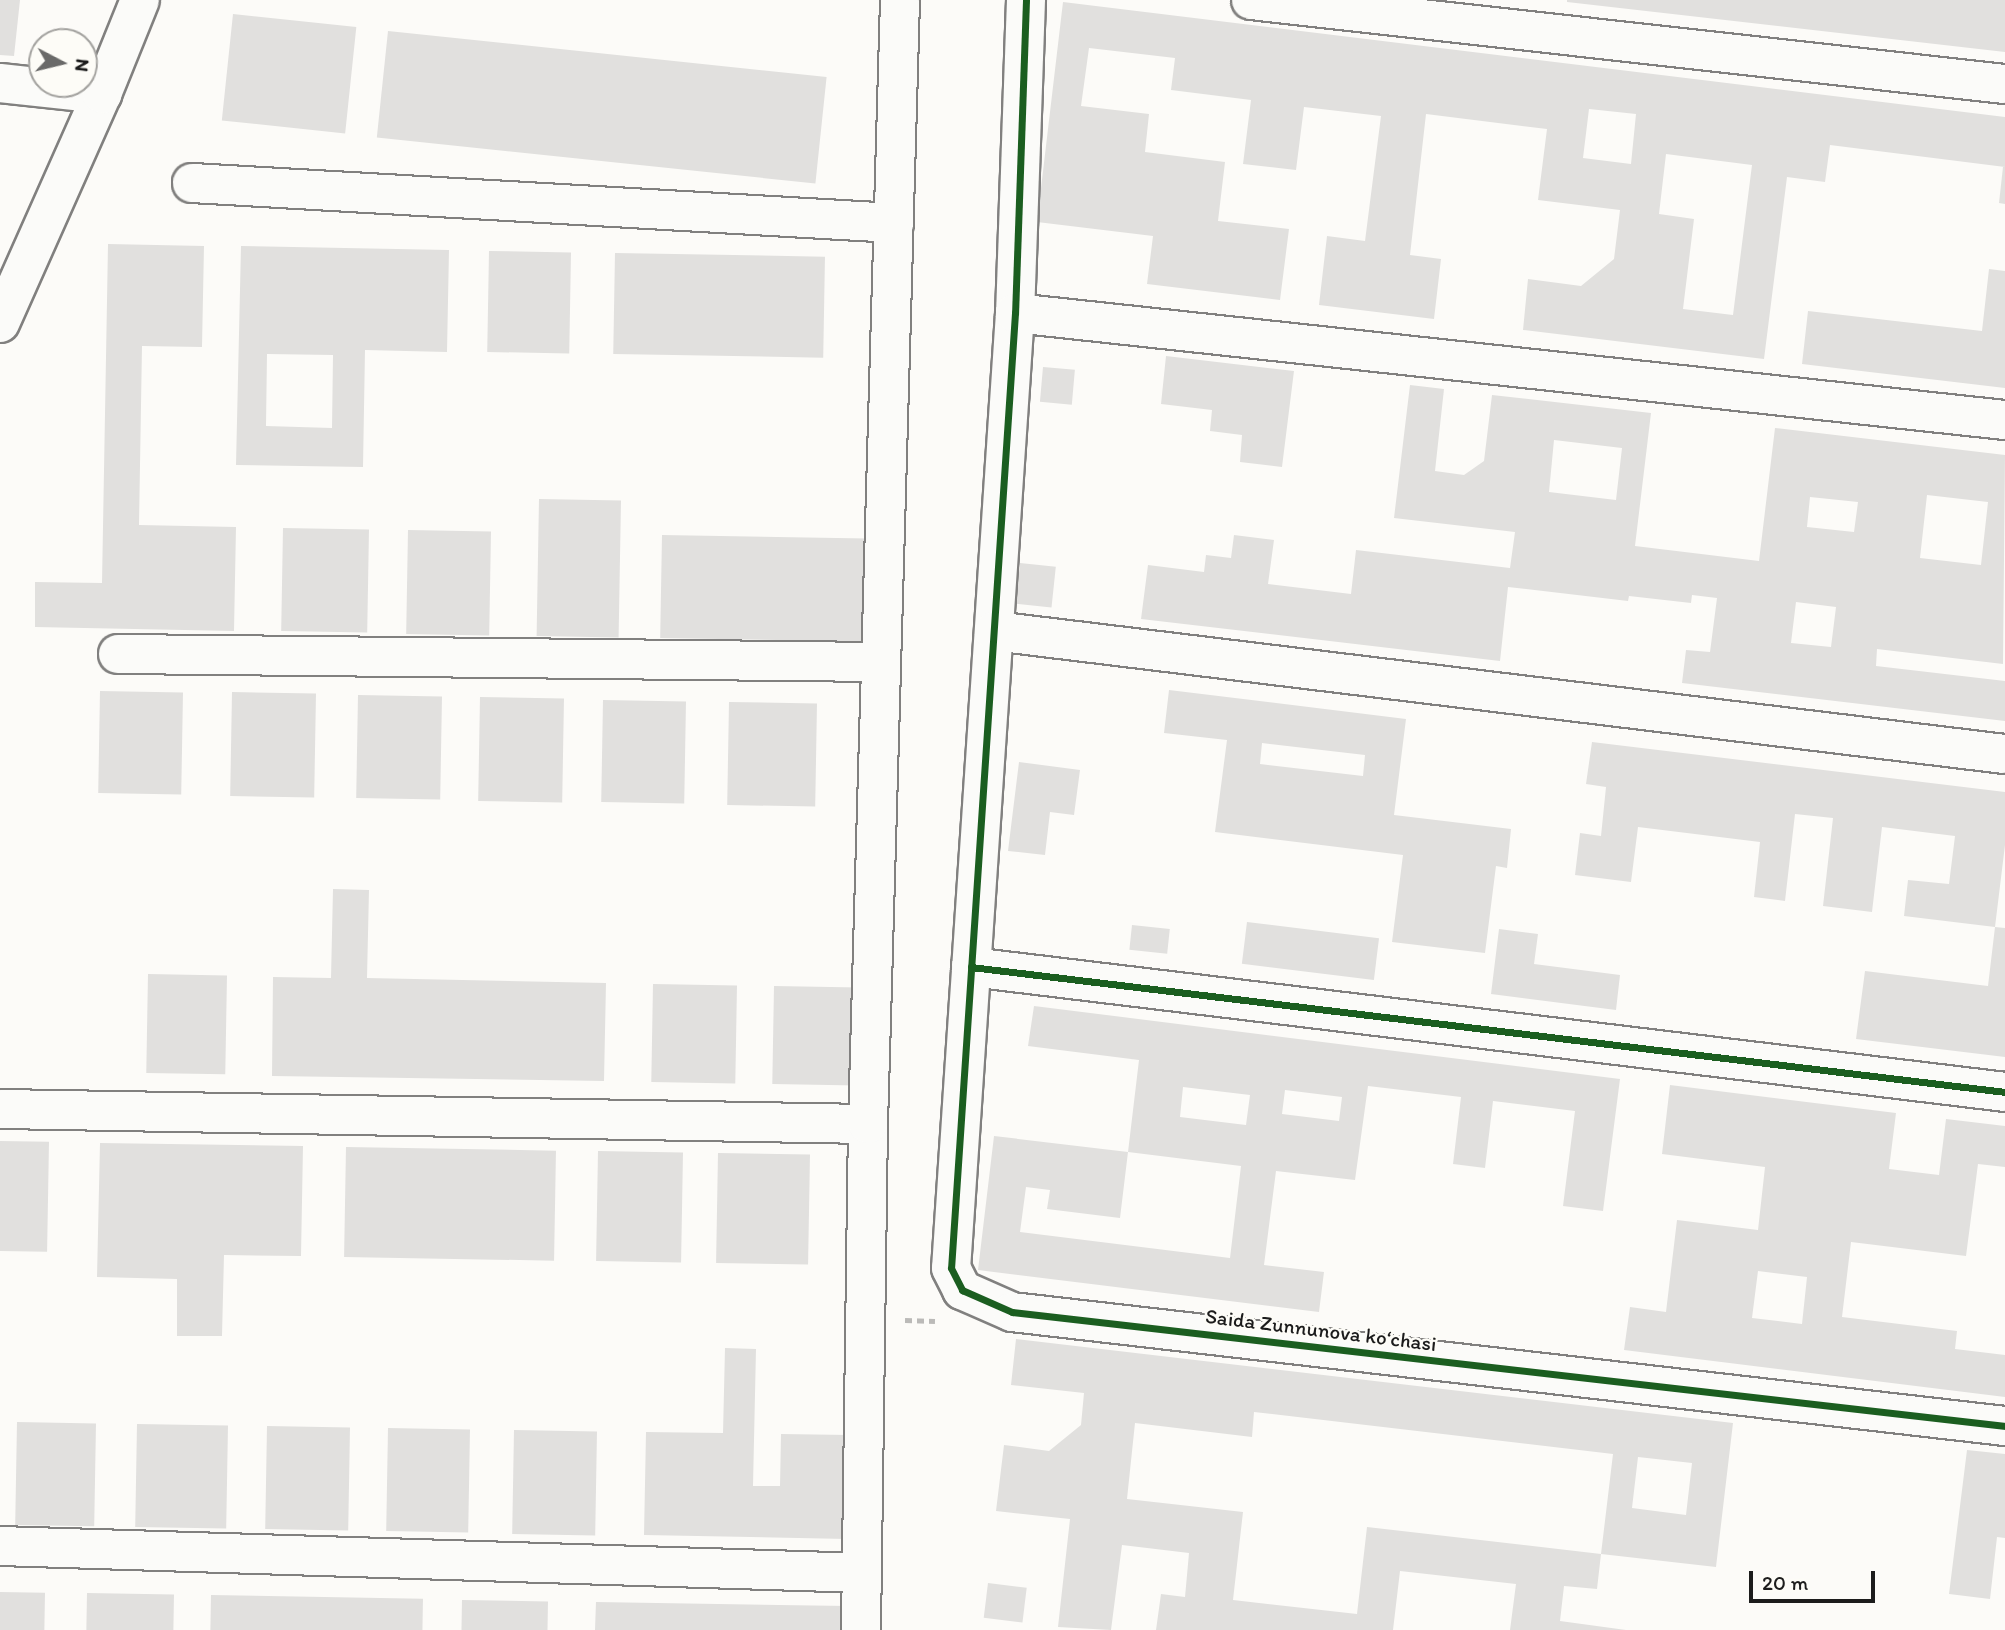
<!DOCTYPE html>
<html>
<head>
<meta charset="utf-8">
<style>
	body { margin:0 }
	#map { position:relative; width:2005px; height:1630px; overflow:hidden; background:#fcfbf8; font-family:Itim,sans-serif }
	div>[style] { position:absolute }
	.building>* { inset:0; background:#e1e0de; transform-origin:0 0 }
	.path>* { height:4.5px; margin-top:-2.25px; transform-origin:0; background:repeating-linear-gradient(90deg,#bbbab8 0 7px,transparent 0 12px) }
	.roads { filter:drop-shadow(2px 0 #81807f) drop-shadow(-2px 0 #81807f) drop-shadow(0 2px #81807f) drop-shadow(0 -2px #81807f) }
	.minor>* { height:38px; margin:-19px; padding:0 19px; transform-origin:19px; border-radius:19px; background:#fbfbf9 }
	.cycleway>* { height:7px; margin:-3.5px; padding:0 3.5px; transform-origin:3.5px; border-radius:3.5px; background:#1b5e20 }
	span { translate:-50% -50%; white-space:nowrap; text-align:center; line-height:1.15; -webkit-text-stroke:5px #fdfcf7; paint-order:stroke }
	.street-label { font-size:21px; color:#1c1c1c }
	.north { position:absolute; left:28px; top:28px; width:70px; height:70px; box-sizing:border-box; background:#fdfcf7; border:2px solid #a3a29f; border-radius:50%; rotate:97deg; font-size:19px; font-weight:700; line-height:28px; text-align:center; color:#1c1c1c }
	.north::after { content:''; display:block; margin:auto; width:24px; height:32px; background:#6a6a69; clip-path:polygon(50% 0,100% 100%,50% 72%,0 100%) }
	.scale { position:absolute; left:1749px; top:1571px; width:126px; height:32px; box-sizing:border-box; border:4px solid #1c1c1c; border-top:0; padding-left:9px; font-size:21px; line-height:24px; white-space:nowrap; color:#1c1c1c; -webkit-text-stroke:5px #fdfcf7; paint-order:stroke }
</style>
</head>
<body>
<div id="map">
	<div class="building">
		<div style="clip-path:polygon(0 0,20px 0,14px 56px,0 55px)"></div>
		<div style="clip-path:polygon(1567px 0,2005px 0,2005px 52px,1567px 2px)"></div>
		<div style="clip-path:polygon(evenodd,1063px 2px,2005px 117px,2005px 167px,1830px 145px,1825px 182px,1787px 177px,1764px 359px,1523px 330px,1528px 279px,1581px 286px,1614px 259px,1620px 210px,1538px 200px,1547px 129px,1426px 114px,1410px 255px,1441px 259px,1434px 319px,1319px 305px,1327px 236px,1365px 241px,1381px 116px,1304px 107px,1296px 170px,1243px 164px,1251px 100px,1171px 90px,1175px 58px,1089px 48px,1081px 106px,1149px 114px,1145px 152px,1225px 162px,1218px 221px,1289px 229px,1280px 300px,1147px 284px,1153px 236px,1037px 222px,1063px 2px,1589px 109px,1636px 114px,1631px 164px,1583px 158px,1589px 109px,1063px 2px,1666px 154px,1752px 165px,1733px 315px,1683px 309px,1694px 219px,1659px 214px,1666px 154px)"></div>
		<div style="left:233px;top:14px;width:124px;height:107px;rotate:6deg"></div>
		<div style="left:388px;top:31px;width:441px;height:107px;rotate:6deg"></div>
		<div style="clip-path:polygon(2003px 167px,2005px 167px,2005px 204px,1999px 203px)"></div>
		<div style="clip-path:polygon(108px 244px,204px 246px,202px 347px,142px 346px,139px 525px,236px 527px,234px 631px,35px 627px,35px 582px,102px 583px)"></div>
		<div style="clip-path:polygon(evenodd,241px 246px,449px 250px,447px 352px,365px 350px,363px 467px,236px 465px,241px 246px,267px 354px,333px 355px,332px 428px,266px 426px,267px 354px)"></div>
		<div style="left:489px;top:251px;width:82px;height:101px;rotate:1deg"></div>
		<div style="left:615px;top:253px;width:210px;height:101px;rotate:1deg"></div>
		<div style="clip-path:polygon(1989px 269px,2005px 271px,2005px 388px,1802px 364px,1808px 311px,1982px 331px)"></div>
		<div style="clip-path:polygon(1166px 356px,1294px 371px,1282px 467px,1240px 462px,1242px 435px,1210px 431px,1212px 410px,1161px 404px)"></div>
		<div style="left:1043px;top:367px;width:32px;height:35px;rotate:5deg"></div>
		<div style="clip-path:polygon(evenodd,1410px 385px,1444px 389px,1435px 471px,1464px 475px,1484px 461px,1492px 395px,1651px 413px,1635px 546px,1759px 561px,1775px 428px,2005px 455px,2003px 664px,1877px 649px,1876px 666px,2005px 681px,2005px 721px,1682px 683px,1686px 650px,1710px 652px,1717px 598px,1692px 595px,1691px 603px,1629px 596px,1628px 601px,1508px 587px,1500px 661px,1141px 619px,1148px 565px,1204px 572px,1206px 555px,1231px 558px,1234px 535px,1274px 540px,1268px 584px,1351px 594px,1356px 550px,1510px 568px,1515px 532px,1394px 518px,1410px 385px,1554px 440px,1622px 448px,1616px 500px,1549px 492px,1554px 440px,1410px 385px,1927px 495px,1988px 502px,1981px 565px,1920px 558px,1927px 495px,1410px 385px,1810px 497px,1858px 502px,1854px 532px,1807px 527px,1810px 497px,1410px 385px,1796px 602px,1836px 607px,1831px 647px,1791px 643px,1796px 602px)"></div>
		<div style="left:539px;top:499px;width:82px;height:137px;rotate:1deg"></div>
		<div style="left:283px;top:528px;width:86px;height:103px;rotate:1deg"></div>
		<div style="left:408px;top:530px;width:83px;height:104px;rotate:1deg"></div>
		<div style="left:662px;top:535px;width:205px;height:103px;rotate:1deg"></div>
		<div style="left:1020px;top:563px;width:36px;height:41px;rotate:6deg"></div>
		<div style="clip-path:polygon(evenodd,1169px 690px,1406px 719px,1394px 815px,1511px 829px,1507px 868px,1496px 866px,1485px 953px,1392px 942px,1403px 855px,1215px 832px,1227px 740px,1164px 733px,1169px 690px,1262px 743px,1365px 755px,1363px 776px,1260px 764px,1262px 743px)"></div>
		<div style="left:100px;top:691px;width:83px;height:102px;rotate:1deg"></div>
		<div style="left:232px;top:692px;width:84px;height:104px;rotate:1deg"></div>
		<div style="left:358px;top:695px;width:84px;height:103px;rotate:1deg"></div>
		<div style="left:480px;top:697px;width:84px;height:104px;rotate:1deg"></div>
		<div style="left:603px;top:700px;width:83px;height:102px;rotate:1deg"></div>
		<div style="left:729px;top:702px;width:88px;height:103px;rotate:1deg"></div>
		<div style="clip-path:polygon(1592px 742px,2005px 792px,2005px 845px,1995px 927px,1904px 916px,1908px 880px,1949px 884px,1955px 836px,1882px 827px,1872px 912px,1823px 906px,1833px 818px,1795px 814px,1785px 901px,1754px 897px,1760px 842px,1638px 827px,1631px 882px,1575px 875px,1580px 833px,1601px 836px,1606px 787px,1586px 784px)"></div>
		<div style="clip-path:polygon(1019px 762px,1080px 770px,1074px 815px,1050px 812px,1045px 855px,1008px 851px)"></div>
		<div style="clip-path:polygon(333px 889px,369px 890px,367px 978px,606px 983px,604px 1081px,272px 1076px,273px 977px,331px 978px)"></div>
		<div style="left:1247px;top:922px;width:133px;height:42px;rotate:7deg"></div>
		<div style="left:1132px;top:925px;width:38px;height:25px;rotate:6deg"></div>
		<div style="clip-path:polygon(1995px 927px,2005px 928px,2005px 1057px,1856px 1039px,1865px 971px,1988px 986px)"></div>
		<div style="clip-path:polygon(1499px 929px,1538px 934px,1534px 964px,1620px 975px,1616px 1010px,1491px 994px)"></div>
		<div style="left:148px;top:974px;width:79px;height:99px;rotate:1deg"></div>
		<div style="left:653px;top:984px;width:84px;height:98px;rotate:1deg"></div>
		<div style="left:774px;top:986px;width:85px;height:98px;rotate:1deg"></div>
		<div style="clip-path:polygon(evenodd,1034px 1006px,1620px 1079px,1603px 1211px,1563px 1206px,1575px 1111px,1493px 1101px,1485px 1168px,1453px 1164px,1461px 1097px,1368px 1086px,1355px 1180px,1276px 1171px,1264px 1265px,1324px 1272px,1319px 1312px,978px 1270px,994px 1136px,1128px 1152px,1120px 1218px,1047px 1209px,1050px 1190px,1026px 1187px,1020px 1232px,1230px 1258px,1241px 1166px,1128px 1152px,1139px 1060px,1028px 1046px,1034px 1006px,1183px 1087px,1250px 1095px,1246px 1125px,1180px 1117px,1183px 1087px,1034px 1006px,1285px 1090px,1342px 1097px,1339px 1121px,1282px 1114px,1285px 1090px)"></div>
		<div style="clip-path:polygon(evenodd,1670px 1085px,1896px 1113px,1889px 1169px,1939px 1175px,1946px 1119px,2005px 1126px,2005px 1167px,1978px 1164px,1966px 1256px,1851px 1242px,1842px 1317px,1957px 1331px,1955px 1349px,2005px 1355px,2005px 1397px,1624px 1350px,1630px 1307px,1666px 1312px,1677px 1220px,1758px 1230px,1765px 1167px,1662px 1154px,1670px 1085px,1758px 1271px,1807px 1277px,1802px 1324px,1752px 1318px,1758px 1271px)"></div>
		<div style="left:0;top:1141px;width:49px;height:110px;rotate:1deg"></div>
		<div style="clip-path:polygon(100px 1143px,303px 1146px,301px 1256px,224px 1255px,222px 1336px,177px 1336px,177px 1279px,97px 1277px)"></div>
		<div style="left:346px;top:1147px;width:210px;height:110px;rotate:1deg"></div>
		<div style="left:598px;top:1151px;width:85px;height:110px;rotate:1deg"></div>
		<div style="left:718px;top:1153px;width:92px;height:110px;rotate:1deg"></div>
		<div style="clip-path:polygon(evenodd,1016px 1339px,1733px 1423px,1716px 1567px,1601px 1554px,1613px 1454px,1254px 1412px,1252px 1437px,1135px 1423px,1127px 1499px,1243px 1512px,1233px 1600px,1357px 1614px,1367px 1527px,1601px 1554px,1597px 1589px,1564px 1586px,1560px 1621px,1626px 1630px,1510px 1630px,1516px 1584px,1400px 1571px,1393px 1630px,1156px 1630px,1161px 1594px,1185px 1597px,1189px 1553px,1122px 1545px,1111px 1630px,1058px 1627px,1070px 1519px,996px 1511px,1004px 1445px,1049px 1451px,1081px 1425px,1084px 1393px,1011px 1385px,1016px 1339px,1638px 1457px,1692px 1463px,1686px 1515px,1632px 1508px,1638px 1457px)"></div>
		<div style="clip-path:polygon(725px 1348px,756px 1349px,753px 1486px,780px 1486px,781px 1434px,849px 1435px,847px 1539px,644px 1535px,646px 1432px,723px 1433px)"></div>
		<div style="left:17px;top:1422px;width:79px;height:103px;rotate:1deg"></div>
		<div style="left:137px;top:1424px;width:91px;height:103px;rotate:1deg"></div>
		<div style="left:267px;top:1426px;width:83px;height:103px;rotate:1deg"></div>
		<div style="left:388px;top:1428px;width:82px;height:103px;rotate:1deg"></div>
		<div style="left:514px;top:1430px;width:83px;height:104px;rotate:1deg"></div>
		<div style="clip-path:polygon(1967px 1450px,2005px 1454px,2005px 1538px,1997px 1537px,1990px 1599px,1949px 1594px)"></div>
		<div style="left:988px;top:1583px;width:39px;height:35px;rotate:7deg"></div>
		<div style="left:0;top:1592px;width:45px;height:38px;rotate:1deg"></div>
		<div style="left:87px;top:1593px;width:87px;height:37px;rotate:1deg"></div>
		<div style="left:211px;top:1595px;width:212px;height:35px;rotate:1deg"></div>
		<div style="left:462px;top:1600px;width:86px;height:30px;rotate:1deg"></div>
		<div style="clip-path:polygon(596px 1602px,848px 1606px,848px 1630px,595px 1630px)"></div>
	</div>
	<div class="path">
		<div style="left:905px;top:1320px;width:30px;rotate:2deg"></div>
	</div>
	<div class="roads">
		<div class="minor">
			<div style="left:1026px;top:0;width:313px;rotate:92deg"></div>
			<div style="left:1015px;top:313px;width:957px;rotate:93.83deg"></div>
			<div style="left:951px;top:1268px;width:25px;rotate:63deg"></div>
			<div style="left:962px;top:1290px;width:55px;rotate:23.7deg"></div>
			<div style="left:1012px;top:1312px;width:1000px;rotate:6.55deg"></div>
			<div style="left:1251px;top:0;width:759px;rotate:6.36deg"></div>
			<div style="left:0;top:83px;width:103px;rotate:6.2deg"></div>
			<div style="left:192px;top:183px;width:703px;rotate:3.26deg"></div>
			<div style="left:1015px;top:313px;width:996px;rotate:6.17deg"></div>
			<div style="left:0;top:323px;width:251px;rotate:-66deg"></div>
			<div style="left:102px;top:94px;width:101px;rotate:-68deg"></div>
			<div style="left:994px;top:631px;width:1018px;rotate:6.94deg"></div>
			<div style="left:118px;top:654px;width:762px;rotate:0.6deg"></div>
			<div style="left:971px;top:967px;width:1042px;rotate:6.89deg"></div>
			<div style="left:0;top:1109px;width:868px;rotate:0.99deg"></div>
			<div style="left:0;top:1546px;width:862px;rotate:1.79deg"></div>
			<div style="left:861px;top:1630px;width:506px;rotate:-89.21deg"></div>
			<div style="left:868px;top:1124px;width:1124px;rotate:-88.37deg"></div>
		</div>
	</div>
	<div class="cycleway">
		<div style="left:1026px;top:0;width:313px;rotate:92deg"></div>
		<div style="left:1015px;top:313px;width:957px;rotate:93.83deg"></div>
		<div style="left:951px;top:1268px;width:25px;rotate:63deg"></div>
		<div style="left:962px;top:1290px;width:55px;rotate:23.7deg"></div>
		<div style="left:1012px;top:1312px;width:1000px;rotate:6.55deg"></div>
		<div style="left:971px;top:967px;width:1042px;rotate:6.89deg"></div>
	</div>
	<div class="street-label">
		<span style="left:1321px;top:1330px;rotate:7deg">Saida Zunnunova koʻchasi</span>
	</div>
	<div class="north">N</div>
	<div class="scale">20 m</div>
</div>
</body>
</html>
